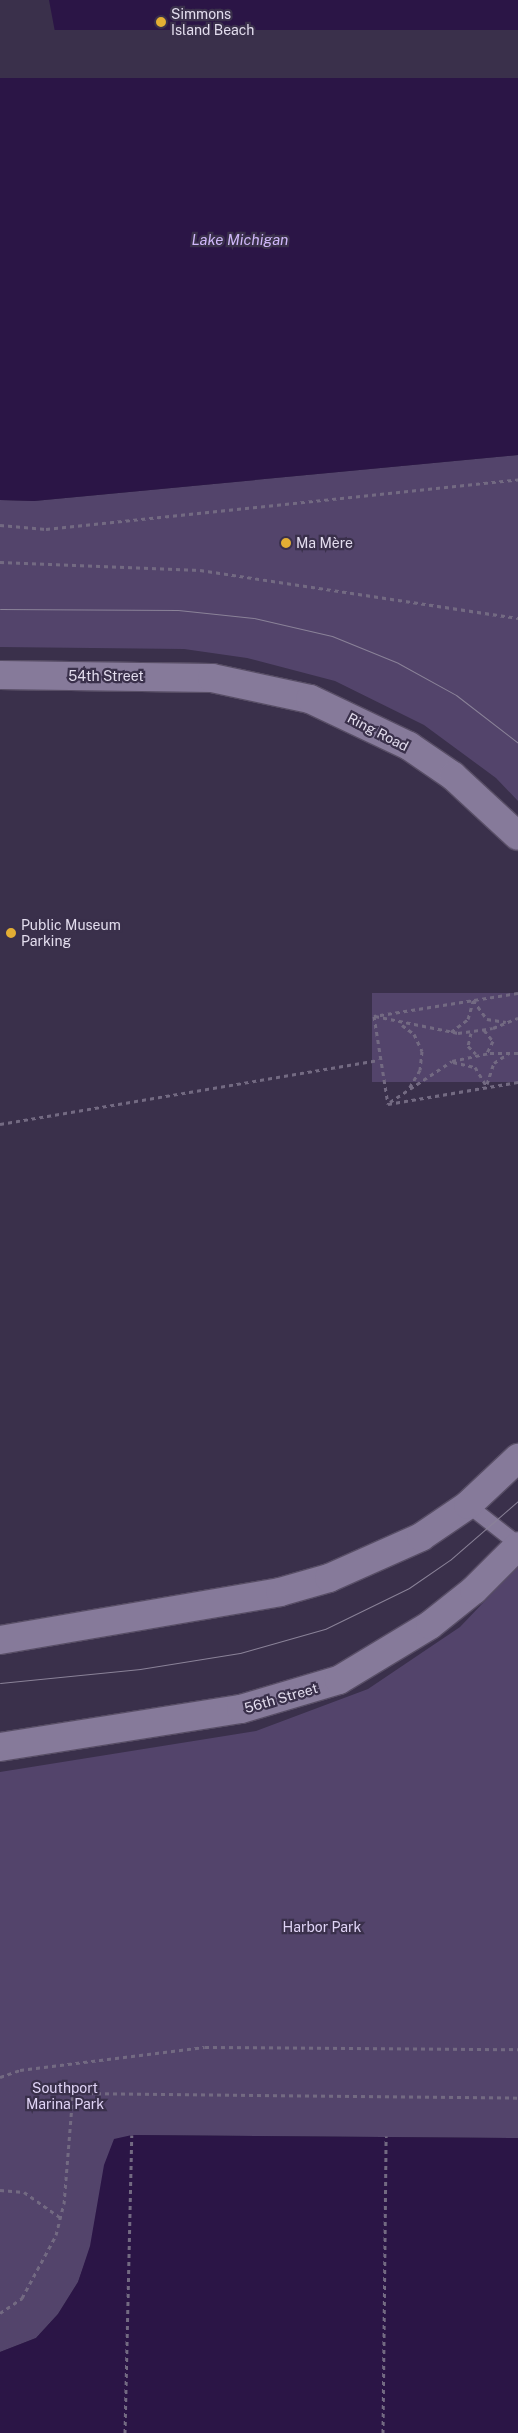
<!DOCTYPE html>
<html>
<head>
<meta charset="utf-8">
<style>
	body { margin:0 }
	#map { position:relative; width:518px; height:2433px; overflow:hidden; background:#3a304b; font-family:"Public Sans",sans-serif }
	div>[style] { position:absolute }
	.green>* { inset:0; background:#53446b; transform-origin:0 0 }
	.water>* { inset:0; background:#2b1546 }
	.pier>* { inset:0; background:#3a304b; transform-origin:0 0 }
	.path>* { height:3px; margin-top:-1.5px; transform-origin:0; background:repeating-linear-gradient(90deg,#736a82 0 4px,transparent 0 8px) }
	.roads { filter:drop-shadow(1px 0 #584e66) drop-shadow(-1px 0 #584e66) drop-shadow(0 1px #584e66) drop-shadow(0 -1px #584e66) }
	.service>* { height:15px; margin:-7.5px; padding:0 7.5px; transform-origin:7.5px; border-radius:7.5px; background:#867a9a }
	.tertiary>* { height:28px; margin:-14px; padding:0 14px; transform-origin:14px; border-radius:14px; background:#867a9a }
	.tram>* { height:1px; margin:-0.5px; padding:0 0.5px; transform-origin:0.5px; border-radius:0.5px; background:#8a8298 }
	.dots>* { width:14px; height:14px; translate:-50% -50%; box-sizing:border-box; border:2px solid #3a304b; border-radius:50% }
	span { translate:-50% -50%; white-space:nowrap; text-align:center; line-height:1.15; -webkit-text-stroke:4.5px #3a304b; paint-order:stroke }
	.poi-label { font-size:14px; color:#e3ddee }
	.left { translate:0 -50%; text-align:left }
	.street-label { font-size:14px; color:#e3ddee }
	.park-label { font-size:14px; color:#e0d4f6 }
	.water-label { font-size:15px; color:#cfb7f9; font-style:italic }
</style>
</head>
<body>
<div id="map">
	<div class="green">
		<div style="clip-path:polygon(518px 455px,518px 801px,496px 778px,424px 725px,335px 681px,247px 658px,184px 649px,0 647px,0 500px,34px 501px)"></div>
		<div style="left:518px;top:993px;width:89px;height:146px;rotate:90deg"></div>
		<div style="clip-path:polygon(518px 1566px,518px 2138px,132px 2135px,78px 2282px,58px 2314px,36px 2338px,0 2352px,0 1772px,256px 1731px,368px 1689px,460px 1627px)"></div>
	</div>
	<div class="water">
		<div style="clip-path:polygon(49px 0,518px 0,518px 455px,34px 501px,0 500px,0 69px,61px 64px)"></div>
		<div style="clip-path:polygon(132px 2135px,518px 2138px,518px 2433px,0 2433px,0 2352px,36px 2338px,58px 2314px,78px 2282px,90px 2246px,104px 2165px,114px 2139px)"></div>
	</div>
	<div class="pier">
		<div style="left:518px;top:30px;width:48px;height:519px;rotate:90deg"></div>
	</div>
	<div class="path">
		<div style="left:0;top:525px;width:46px;rotate:5deg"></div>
		<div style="left:46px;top:529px;width:475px;rotate:-6deg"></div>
		<div style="left:0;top:562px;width:200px;rotate:2.3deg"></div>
		<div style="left:200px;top:570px;width:322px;rotate:8.6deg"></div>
		<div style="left:518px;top:993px;width:146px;rotate:170.9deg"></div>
		<div style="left:374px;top:1016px;width:89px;rotate:81deg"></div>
		<div style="left:388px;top:1104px;width:132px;rotate:-9.6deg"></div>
		<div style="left:473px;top:1000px;width:24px;rotate:54deg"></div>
		<div style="left:487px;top:1019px;width:19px;rotate:9deg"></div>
		<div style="left:375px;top:1016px;width:85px;rotate:11.6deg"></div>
		<div style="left:458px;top:1033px;width:35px;rotate:-8deg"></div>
		<div style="left:493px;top:1028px;width:27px;rotate:-22deg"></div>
		<div style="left:402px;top:1025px;width:15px;rotate:37deg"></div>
		<div style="left:414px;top:1034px;width:19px;rotate:65deg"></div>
		<div style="left:422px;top:1051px;width:19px;rotate:96deg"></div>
		<div style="left:420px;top:1070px;width:21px;rotate:121deg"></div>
		<div style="left:484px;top:1030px;width:14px;rotate:51deg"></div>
		<div style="left:493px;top:1041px;width:13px;rotate:117deg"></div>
		<div style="left:451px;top:1032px;width:21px;rotate:-37deg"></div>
		<div style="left:468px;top:1019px;width:19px;rotate:-74deg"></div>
		<div style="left:471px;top:1033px;width:13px;rotate:103deg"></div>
		<div style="left:468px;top:1046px;width:11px;rotate:45deg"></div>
		<div style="left:453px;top:1062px;width:23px;rotate:13deg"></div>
		<div style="left:475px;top:1067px;width:23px;rotate:59deg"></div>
		<div style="left:487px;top:1084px;width:22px;rotate:-72deg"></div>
		<div style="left:494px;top:1063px;width:18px;rotate:-34deg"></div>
		<div style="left:390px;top:1102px;width:74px;rotate:-33.5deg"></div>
		<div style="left:452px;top:1061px;width:39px;rotate:-12deg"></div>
		<div style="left:490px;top:1053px;width:28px"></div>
		<div style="left:0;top:1124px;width:384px;rotate:-9.6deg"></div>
		<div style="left:0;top:2077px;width:21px;rotate:-19deg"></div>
		<div style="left:20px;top:2070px;width:186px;rotate:-7.1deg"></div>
		<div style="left:205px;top:2047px;width:313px;rotate:0.4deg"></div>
		<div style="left:0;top:2190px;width:24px;rotate:5deg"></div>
		<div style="left:24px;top:2192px;width:45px;rotate:35.1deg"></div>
		<div style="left:0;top:2313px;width:27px;rotate:-34deg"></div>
		<div style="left:22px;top:2298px;width:72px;rotate:-61.6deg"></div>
		<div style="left:56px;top:2235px;width:32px;rotate:-76deg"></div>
		<div style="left:64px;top:2204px;width:111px;rotate:-85.4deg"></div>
		<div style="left:73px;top:2093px;width:445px;rotate:0.6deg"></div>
		<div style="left:125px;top:2433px;width:298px;rotate:-88.7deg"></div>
		<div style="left:383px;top:2433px;width:297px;rotate:-89.4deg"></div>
	</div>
	<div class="roads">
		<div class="service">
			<div style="left:468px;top:1505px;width:63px;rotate:38deg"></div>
		</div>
		<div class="tertiary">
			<div style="left:0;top:675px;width:212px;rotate:0.8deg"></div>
			<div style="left:212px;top:678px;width:100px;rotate:12.1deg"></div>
			<div style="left:310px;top:699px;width:110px;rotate:25.4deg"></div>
			<div style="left:409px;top:746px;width:53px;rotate:34.3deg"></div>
			<div style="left:453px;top:776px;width:88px;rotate:42.7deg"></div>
			<div style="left:0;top:1640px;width:284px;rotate:-9.7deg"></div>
			<div style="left:280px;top:1592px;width:51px;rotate:-15.9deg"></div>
			<div style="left:329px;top:1578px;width:101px;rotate:-24deg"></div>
			<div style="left:421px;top:1537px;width:57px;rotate:-34.2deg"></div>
			<div style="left:468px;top:1505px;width:69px;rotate:-43.2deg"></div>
			<div style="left:0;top:1747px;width:244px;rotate:-9deg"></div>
			<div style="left:241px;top:1709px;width:102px;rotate:-16.5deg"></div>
			<div style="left:339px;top:1680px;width:106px;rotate:-31.1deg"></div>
			<div style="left:430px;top:1625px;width:56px;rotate:-38.5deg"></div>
			<div style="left:474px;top:1590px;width:62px;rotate:-45deg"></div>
		</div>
	</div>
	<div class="tram">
		<div style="left:0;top:609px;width:178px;rotate:0.3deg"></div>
		<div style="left:178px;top:610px;width:76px;rotate:6deg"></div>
		<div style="left:254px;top:618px;width:80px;rotate:13deg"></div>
		<div style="left:332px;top:636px;width:71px;rotate:22.2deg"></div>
		<div style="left:398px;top:663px;width:66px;rotate:28.9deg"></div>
		<div style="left:456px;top:695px;width:78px;rotate:37.7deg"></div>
		<div style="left:0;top:1683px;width:141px;rotate:-5.7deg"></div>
		<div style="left:140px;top:1669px;width:101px;rotate:-9.1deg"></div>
		<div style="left:240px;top:1653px;width:88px;rotate:-15.8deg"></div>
		<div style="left:325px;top:1629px;width:93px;rotate:-26deg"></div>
		<div style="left:409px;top:1588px;width:51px;rotate:-34.6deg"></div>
		<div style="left:451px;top:1559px;width:89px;rotate:-40.9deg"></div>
	</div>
	<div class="dots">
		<div style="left:161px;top:22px;background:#e3ae34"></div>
		<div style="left:286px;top:543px;background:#e3ae34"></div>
		<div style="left:11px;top:933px;background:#e3ae34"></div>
	</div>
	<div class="poi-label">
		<span class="left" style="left:171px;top:22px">Simmons<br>Island Beach</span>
		<span class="left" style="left:296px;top:543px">Ma Mère</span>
		<span class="left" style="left:21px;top:933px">Public Museum<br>Parking</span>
	</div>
	<div class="street-label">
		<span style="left:106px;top:676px">54th Street</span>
		<span style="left:378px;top:732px;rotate:27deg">Ring Road</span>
		<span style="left:281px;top:1698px;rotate:-16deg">56th Street</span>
	</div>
	<div class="park-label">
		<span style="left:322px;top:1927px">Harbor Park</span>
		<span style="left:65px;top:2096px">Southport<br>Marina Park</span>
	</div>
	<div class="water-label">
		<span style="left:240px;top:240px">Lake Michigan</span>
	</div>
</div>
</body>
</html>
